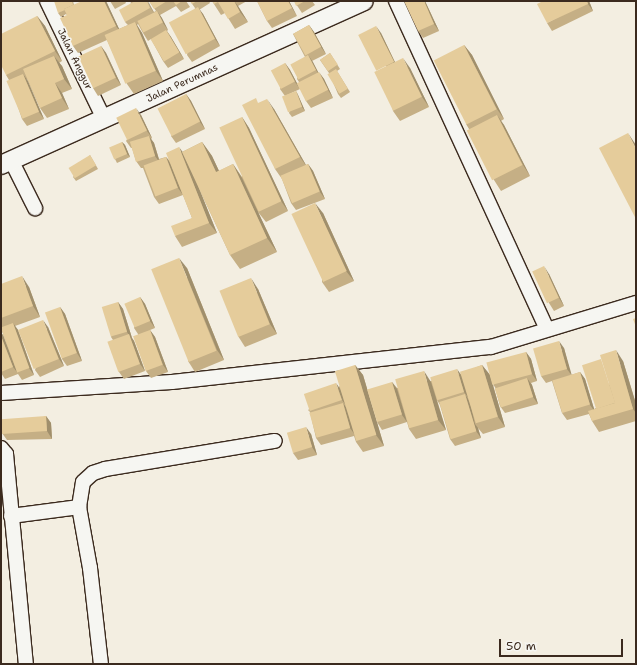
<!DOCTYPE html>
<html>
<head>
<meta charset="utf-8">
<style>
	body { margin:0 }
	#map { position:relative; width:637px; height:665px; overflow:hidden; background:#f3eee1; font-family:"Shantell Sans",sans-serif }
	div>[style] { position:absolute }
	.roads { filter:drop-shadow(1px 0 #3b2a1e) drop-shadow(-1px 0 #3b2a1e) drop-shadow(0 1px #3b2a1e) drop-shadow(0 -1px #3b2a1e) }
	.minor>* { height:14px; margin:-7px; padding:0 7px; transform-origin:7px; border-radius:7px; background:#f6f6f2 }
	.tertiary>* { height:18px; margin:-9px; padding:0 9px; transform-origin:9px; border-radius:9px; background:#f6f6f2 }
	.wall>* { inset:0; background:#c5af85 }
	.shaded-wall>* { inset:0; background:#a08f6c }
	.building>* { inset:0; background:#e5cc9b; transform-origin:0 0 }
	span { translate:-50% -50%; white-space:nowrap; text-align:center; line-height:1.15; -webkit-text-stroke:3px #f6f6f2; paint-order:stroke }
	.street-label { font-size:10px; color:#3b2a1e }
	.frame { position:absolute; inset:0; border:2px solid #3b2a1e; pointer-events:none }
	.scale { position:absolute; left:499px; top:639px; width:124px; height:18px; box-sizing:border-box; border:2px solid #3b2a1e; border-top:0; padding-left:5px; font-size:12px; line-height:14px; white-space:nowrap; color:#3b2a1e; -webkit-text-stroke:3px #f6f6f2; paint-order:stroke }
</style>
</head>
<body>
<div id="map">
	<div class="roads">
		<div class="minor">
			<div style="left:47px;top:1px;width:129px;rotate:64.2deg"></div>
			<div style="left:396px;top:1px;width:361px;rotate:65.3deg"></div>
			<div style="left:11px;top:160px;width:54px;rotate:63.4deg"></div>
			<div style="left:1px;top:393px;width:171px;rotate:-3.7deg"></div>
			<div style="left:172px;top:382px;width:321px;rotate:-6.3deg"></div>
			<div style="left:491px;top:347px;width:152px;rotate:-16.9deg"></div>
			<div style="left:1px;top:448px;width:8px;rotate:50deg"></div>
			<div style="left:6px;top:454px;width:211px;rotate:84.6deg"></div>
			<div style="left:79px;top:507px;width:25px;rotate:-81deg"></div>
			<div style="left:83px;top:482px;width:13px;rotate:-42deg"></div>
			<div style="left:93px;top:473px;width:13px;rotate:-18deg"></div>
			<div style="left:105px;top:469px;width:172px;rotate:-9.4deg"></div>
			<div style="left:11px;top:516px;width:69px;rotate:-7.5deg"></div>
			<div style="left:79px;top:507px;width:62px;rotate:79.8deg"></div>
			<div style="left:90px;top:568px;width:97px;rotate:83.5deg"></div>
		</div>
		<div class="tertiary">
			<div style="left:1px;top:165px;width:398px;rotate:-24.3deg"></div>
		</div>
	</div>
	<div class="wall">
		<div style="clip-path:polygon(73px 1px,74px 5px,106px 1px,119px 29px,128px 25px,125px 22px,131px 3px,130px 1px,147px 1px,154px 12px,156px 11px,149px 1px,186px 1px,190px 7px,181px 12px,176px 6px,160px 15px,168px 30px,167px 31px,171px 37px,184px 59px,168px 68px,163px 61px,151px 39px,148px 41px,143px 33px,138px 24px,137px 25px,142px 33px,163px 81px,134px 94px,127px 84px,107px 40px,78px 53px,73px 46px,67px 15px,66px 14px,61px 17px,58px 13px)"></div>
		<div style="clip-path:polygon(110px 1px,125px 1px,126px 3px,115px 9px)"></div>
		<div style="clip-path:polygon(190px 1px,209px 1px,210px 3px,199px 10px,203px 14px,220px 46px,192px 62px,187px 55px,195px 8px)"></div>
		<div style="clip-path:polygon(212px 1px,247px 1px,238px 6px,248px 22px,235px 29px,225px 13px,221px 15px)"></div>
		<div style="clip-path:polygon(257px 1px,289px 1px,297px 16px,272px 28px,267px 21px)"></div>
		<div style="clip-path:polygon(294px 1px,312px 1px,315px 5px,302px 13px)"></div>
		<div style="clip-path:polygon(425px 1px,439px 31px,423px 38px,418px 31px)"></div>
		<div style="clip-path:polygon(589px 1px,593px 11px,552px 31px,547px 23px)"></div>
		<div style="clip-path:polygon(37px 16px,45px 26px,62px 61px,59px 63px,62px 66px,72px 89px,62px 93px,69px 109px,47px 118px,40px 108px,27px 79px,26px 79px,44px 119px,27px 126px,22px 119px,9px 80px,6px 75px)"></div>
		<div style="clip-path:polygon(309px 25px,314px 32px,326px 54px,312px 61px,318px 72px,324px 79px,333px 98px,311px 108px,306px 101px,299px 82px,297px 79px,305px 57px,293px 34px)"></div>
		<div style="clip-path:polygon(381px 33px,395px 62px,410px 68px,429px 107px,400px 121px,393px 111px)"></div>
		<div style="clip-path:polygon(464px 45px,472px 55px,504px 119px,501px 121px,504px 125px,530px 176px,501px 191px,494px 180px,469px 129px,466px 124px)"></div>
		<div style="clip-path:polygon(101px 46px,106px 53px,121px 85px,98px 96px,93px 88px)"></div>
		<div style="clip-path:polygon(330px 53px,340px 69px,337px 71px,350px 92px,341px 98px,338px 94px,329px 73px,320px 60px)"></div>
		<div style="clip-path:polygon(285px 63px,290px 70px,300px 89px,285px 96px,280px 89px)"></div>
		<div style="clip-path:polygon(296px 91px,298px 95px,305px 111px,292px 117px,289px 113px)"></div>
		<div style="clip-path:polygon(186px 94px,191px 101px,205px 129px,176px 143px,171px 136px)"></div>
		<div style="clip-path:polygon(259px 103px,274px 109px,306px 165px,308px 164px,313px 171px,325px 199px,296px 210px,291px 203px,282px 179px,275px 169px)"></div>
		<div style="clip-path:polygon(141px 115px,152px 138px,151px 139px,154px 143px,159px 159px,166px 157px,169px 160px,182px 152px,202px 142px,212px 156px,219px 171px,233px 164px,242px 177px,242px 117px,249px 128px,288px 211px,266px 222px,258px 212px,256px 208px,277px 252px,240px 269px,230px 255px,196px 182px,217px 233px,182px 247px,175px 236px,192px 218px,183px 195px,159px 204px,154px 197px,143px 168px,141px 168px,136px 161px,132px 148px,131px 148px,126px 141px)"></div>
		<div style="clip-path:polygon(122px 142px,125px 145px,130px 157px,117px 163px,115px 159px)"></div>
		<div style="clip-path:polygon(90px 155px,98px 169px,76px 181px,73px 177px)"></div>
		<div style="clip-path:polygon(323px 213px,354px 281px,329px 292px,322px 282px)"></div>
		<div style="clip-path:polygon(187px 268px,224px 360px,195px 372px,188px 361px)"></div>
		<div style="clip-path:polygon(549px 274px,564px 306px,554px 311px,549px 303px)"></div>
		<div style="clip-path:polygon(1px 284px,29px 287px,40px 317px,15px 326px,18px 330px,34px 375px,22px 380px,18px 374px,5px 379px,1px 373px,1px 333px,3px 335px,11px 356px,2px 331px,1px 331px)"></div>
		<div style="clip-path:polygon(258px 289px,277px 334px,245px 347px,238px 336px)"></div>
		<div style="clip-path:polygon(140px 297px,145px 304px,155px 328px,150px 330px,155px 337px,168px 372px,151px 378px,146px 371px,138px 334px,134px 328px)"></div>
		<div style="clip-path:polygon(118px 302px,123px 309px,132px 338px,134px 341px,145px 371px,124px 379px,119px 372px,113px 340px,111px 337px)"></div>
		<div style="clip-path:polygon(60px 307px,65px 314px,82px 361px,67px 366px,62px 359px)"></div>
		<div style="clip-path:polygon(48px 327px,64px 366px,40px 377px,35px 370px)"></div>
		<div style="clip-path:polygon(564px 348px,571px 375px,580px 372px,585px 379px,594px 409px,596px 408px,623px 361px,636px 404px,636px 421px,599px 432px,592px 421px,589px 414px,567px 420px,562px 413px,552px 381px,546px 383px,541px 376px)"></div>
		<div style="clip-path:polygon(526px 352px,531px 359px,537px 381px,531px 383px,532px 385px,538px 404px,505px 413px,500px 406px,495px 387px,493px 385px)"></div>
		<div style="clip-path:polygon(355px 365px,363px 375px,384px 446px,363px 452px,356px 442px,354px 436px,321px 445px,316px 438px,310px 412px,308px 410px,339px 387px)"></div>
		<div style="clip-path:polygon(482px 365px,490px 375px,505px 427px,483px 434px,478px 428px,481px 438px,455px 446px,450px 439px,440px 405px,437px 400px,446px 430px,416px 439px,409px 429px,407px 422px,382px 430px,377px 422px,392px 382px,397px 388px,431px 381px,460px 374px)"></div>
		<div style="clip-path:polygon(46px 416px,51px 423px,52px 439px,7px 440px,2px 433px)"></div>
		<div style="clip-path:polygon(311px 434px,317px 455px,298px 460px,293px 453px)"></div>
	</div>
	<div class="shaded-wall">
		<div style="clip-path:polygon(104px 1px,106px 1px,121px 33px,116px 26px)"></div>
		<div style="clip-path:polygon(147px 1px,149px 3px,155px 15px)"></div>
		<div style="clip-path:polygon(234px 1px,238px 6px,248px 22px,240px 12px)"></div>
		<div style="clip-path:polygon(288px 1px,289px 1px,297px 16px,292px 8px)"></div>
		<div style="clip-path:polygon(424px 1px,425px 1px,439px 31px,434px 24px)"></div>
		<div style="clip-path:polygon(587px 1px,589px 1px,593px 11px,588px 4px)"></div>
		<div style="clip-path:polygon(198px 7px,203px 14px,220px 46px,215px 39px)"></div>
		<div style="clip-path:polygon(157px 11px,162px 18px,168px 30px,163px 23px)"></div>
		<div style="clip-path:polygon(37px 16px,45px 26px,62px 61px,55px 51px)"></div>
		<div style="clip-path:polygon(135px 22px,142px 33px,163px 81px,156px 71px)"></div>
		<div style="clip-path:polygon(309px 25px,314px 32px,326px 54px,321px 47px)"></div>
		<div style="clip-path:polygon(376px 26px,381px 33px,399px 71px,394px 64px)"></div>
		<div style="clip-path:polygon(166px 30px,171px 37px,184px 59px,179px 52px)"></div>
		<div style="clip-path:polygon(464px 45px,472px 55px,504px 119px,497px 109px)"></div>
		<div style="clip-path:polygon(101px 46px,106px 53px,121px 85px,116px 78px)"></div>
		<div style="clip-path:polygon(308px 55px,313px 62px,321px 78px,316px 70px)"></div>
		<div style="clip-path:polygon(54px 56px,62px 66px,72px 89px,64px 79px)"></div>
		<div style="clip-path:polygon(403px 58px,410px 68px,429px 107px,422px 97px)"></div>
		<div style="clip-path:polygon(285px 63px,290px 70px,300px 89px,295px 82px)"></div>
		<div style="clip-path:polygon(319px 72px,324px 79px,333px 98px,328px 90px)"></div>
		<div style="clip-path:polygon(23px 74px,28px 81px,44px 119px,39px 112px)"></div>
		<div style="clip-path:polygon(55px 83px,62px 93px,69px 109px,62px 98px)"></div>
		<div style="clip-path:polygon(296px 91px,298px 95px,305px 111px,302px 107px)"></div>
		<div style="clip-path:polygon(186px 94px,191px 101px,205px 129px,200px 122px)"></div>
		<div style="clip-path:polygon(267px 99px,274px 109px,307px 167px,300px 157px)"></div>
		<div style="clip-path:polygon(136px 108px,141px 115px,152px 138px,147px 131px)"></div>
		<div style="clip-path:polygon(497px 115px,504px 125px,530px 176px,523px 165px)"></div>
		<div style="clip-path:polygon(242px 117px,249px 128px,288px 211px,281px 201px)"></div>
		<div style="clip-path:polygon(628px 133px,636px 145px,636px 149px)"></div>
		<div style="clip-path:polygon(149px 136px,154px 143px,160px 163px,155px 156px)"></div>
		<div style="clip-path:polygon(122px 142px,125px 145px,130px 157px,127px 154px)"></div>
		<div style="clip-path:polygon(202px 142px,212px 156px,226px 186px,216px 172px)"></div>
		<div style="clip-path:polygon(179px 147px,187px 158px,217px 233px,209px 223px)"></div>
		<div style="clip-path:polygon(166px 157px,171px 164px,183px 195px,178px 188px)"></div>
		<div style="clip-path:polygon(233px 164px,242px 178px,277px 252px,267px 238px)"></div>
		<div style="clip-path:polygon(308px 164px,313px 171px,325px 199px,320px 192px)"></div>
		<div style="clip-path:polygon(315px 203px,323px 213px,354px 281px,346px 271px)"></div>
		<div style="clip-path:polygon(179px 258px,187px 268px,224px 360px,217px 350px)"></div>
		<div style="clip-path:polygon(544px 266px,549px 274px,564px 306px,559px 298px)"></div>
		<div style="clip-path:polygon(22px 276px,29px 287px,40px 317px,33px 306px)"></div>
		<div style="clip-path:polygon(251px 278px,258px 289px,277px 334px,270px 324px)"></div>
		<div style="clip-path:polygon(140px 297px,145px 304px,155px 328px,150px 321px)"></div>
		<div style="clip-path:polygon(118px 302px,123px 309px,132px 338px,134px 341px,145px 371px,140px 364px,129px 335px,127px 332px)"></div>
		<div style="clip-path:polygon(60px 307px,65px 314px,82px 361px,77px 353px)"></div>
		<div style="clip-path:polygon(43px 320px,48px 327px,64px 366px,59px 359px)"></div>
		<div style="clip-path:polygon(13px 323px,18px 330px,34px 375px,29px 368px)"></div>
		<div style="clip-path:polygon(150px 330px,155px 337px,168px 372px,163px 365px)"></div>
		<div style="clip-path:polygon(1px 333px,3px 335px,17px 372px,13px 367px,1px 336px)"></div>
		<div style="clip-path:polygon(559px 341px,564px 348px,572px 376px,567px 369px)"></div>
		<div style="clip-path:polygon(616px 350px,623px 361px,636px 404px,636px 413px,633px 409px)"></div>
		<div style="clip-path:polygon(526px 352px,531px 359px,537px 381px,532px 374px)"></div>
		<div style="clip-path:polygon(355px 365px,363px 375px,384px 446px,376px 435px)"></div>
		<div style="clip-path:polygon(482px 365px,490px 375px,505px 427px,498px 417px)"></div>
		<div style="clip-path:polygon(457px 369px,462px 376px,469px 399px,464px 392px)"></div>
		<div style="clip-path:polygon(424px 371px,431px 382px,446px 430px,438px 420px)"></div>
		<div style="clip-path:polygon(580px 372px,585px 379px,595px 412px,590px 405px)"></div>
		<div style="clip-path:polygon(527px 378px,532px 385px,538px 404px,533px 397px)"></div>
		<div style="clip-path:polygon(392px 382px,397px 389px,407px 422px,402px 415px)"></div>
		<div style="clip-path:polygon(336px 383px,341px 390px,347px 407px,342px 400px)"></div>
		<div style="clip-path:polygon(465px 394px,470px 402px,475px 424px,478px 428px,481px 438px,476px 431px)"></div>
		<div style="clip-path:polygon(343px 403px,348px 410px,355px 435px,350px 428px)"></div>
		<div style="clip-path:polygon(46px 416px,51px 423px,52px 439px,47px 431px)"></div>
		<div style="clip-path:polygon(306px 427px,311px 434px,317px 455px,312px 447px)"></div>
	</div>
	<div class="building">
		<div style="clip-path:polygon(54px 1px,72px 1px,73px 5px,64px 9px,65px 10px,58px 13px)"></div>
		<div style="clip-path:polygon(82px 1px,104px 1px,116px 26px,73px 46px,60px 18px,67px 15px,64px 9px)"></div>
		<div style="clip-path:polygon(135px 1px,147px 1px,150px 8px,125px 22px,119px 10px)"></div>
		<div style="clip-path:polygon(149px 1px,167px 1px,154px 9px)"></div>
		<div style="clip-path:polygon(173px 1px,182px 1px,176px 5px)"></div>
		<div style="clip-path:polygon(190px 1px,197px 1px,192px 4px)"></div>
		<div style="clip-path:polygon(212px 1px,234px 1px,240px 12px,228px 19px,218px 2px,214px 4px)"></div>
		<div style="clip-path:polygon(257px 1px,288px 1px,292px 8px,267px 21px)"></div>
		<div style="clip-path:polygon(294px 1px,305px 1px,296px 6px)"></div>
		<div style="clip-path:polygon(404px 1px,424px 1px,434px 24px,418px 31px)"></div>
		<div style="clip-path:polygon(543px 1px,587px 1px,588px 4px,547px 23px,537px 4px)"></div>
		<div style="left:198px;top:7px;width:36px;height:33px;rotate:62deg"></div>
		<div style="left:157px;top:11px;width:13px;height:22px;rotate:63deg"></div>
		<div style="clip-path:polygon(37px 16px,55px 51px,6px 75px,1px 65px,1px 34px)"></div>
		<div style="left:135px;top:22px;width:53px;height:33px;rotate:67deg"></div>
		<div style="left:309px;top:25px;width:25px;height:18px;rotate:61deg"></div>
		<div style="left:376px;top:26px;width:40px;height:20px;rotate:63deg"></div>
		<div style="left:166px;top:30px;width:26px;height:18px;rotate:59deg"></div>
		<div style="left:464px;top:45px;width:72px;height:34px;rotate:63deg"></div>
		<div style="left:101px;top:46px;width:35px;height:25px;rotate:65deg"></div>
		<div style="left:330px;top:53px;width:14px;height:12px;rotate:56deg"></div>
		<div style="left:308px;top:55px;width:17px;height:20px;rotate:62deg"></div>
		<div style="clip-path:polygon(54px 56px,64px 79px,55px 83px,62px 98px,40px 108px,23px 69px)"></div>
		<div style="left:403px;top:58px;width:43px;height:32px;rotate:64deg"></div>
		<div style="left:285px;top:63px;width:21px;height:16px;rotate:62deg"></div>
		<div style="left:336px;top:69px;width:23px;height:10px;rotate:59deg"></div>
		<div style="left:319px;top:72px;width:20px;height:25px;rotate:63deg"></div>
		<div style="left:23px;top:74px;width:41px;height:18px;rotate:67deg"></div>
		<div style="left:296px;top:91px;width:17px;height:15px;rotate:69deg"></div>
		<div style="left:186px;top:94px;width:31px;height:32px;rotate:63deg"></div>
		<div style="clip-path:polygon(256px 98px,258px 103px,267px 99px,300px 157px,275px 169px,242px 105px)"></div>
		<div style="left:136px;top:108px;width:25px;height:22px;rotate:64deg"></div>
		<div style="left:497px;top:115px;width:56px;height:34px;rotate:63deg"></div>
		<div style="left:242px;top:117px;width:93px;height:25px;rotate:65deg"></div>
		<div style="clip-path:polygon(628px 133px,636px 149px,636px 219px,599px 148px)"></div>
		<div style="left:149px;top:136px;width:21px;height:20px;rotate:73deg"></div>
		<div style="left:122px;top:142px;width:13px;height:14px;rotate:67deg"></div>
		<div style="clip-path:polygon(202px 142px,216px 172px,233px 164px,267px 238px,230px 255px,182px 152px)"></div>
		<div style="clip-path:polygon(179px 147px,209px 223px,175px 236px,171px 226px,192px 218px,166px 153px)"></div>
		<div style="left:90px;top:155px;width:12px;height:25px;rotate:59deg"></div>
		<div style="left:166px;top:157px;width:33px;height:24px;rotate:69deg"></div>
		<div style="left:308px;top:164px;width:30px;height:30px;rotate:67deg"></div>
		<div style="left:315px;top:203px;width:75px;height:26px;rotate:65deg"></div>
		<div style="left:179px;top:258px;width:100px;height:30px;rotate:68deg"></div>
		<div style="left:544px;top:266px;width:35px;height:13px;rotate:65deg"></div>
		<div style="clip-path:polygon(22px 276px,33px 306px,1px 318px,1px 284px)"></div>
		<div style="left:251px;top:278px;width:50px;height:34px;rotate:68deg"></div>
		<div style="left:140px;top:297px;width:26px;height:17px;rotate:67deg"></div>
		<div style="left:118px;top:302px;width:31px;height:17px;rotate:73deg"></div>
		<div style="left:60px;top:307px;width:49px;height:16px;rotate:70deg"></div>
		<div style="clip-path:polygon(636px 318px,636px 327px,633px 319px)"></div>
		<div style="left:43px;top:320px;width:42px;height:27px;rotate:68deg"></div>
		<div style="left:13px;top:323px;width:48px;height:13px;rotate:70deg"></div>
		<div style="left:150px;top:330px;width:37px;height:18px;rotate:70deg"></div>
		<div style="left:129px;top:334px;width:32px;height:23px;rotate:70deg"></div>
		<div style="clip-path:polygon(1px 336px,13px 367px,1px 372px)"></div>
		<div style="left:559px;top:341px;width:29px;height:27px;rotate:74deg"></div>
		<div style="clip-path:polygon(616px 350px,633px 409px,592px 421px,588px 411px,615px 403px,600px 355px)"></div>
		<div style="left:526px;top:352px;width:23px;height:41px;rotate:75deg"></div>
		<div style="left:601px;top:359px;width:46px;height:20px;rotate:72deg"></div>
		<div style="left:355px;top:365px;width:73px;height:21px;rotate:73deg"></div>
		<div style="left:482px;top:365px;width:54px;height:23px;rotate:73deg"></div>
		<div style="left:457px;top:369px;width:24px;height:28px;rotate:73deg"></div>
		<div style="left:424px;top:371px;width:51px;height:30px;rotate:74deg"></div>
		<div style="left:580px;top:372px;width:34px;height:29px;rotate:73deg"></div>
		<div style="left:527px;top:378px;width:20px;height:34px;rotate:72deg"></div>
		<div style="left:392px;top:382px;width:34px;height:26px;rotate:73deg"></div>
		<div style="left:336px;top:383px;width:18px;height:34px;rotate:71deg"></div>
		<div style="left:465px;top:394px;width:39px;height:27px;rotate:73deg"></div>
		<div style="left:343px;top:403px;width:26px;height:35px;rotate:74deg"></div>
		<div style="left:46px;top:416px;width:15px;height:45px;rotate:86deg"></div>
		<div style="left:306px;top:427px;width:21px;height:20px;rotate:73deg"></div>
	</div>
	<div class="street-label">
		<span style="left:75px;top:59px;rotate:64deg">Jalan Anggur</span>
		<span style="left:182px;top:83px;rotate:-25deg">Jalan Perumnas</span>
	</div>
	<div class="frame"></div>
	<div class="scale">50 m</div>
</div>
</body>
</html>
